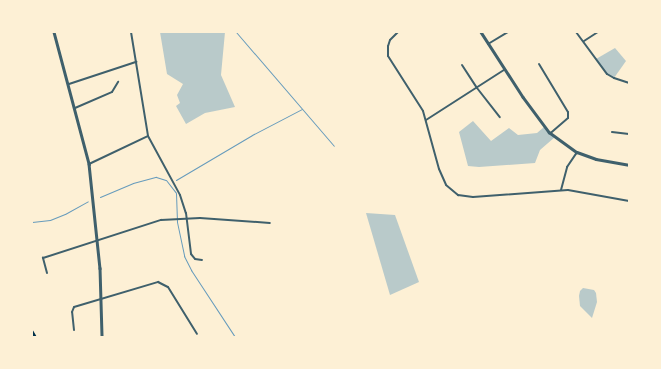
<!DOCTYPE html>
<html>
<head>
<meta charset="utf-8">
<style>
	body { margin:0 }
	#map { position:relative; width:661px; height:369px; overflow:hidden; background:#fdf0d5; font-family:Lato,sans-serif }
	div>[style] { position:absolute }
	.green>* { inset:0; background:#b9caca }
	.stream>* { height:1px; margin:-0.5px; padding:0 0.5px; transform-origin:0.5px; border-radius:0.5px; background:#669bbc }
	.minor>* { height:2px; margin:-1px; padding:0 1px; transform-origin:1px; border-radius:1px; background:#3f606c }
	.tertiary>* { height:2.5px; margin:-1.25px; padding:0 1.25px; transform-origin:1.25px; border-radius:1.25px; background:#3f606c }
	.trunk>* { height:3.5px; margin:-1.75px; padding:0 1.75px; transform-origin:1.75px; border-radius:1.75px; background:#003049 }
	span { translate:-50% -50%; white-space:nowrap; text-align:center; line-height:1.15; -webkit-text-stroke:3.5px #fdf0d5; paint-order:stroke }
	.frame { position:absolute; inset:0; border:33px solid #fdf0d5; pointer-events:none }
</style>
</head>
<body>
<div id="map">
	<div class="green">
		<div style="clip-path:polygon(160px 32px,225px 32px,221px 75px,235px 107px,205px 113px,186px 124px,176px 106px,180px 103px,177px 95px,183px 84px,167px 74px)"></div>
		<div style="clip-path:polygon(615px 48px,626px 61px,614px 78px,607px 74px,596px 59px)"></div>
		<div style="clip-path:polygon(473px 121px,491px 141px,509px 128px,518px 135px,537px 133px,544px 127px,555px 137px,540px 150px,535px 163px,479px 167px,468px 166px,459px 132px)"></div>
		<div style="clip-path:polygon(366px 213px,395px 215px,419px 282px,390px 295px)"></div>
		<div style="clip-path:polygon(583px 288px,594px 290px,596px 293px,597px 302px,592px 318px,580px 306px,579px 296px,580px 291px)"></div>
	</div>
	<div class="stream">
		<div style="left:236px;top:32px;width:150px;rotate:49.3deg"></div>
		<div style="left:176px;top:180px;width:88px;rotate:-30.6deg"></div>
		<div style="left:252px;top:135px;width:56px;rotate:-27.5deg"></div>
		<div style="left:100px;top:197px;width:36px;rotate:-23deg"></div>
		<div style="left:133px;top:183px;width:24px;rotate:-15deg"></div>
		<div style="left:156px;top:177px;width:10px;rotate:17deg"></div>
		<div style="left:166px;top:180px;width:16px;rotate:52deg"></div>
		<div style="left:176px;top:193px;width:29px;rotate:88deg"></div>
		<div style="left:177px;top:222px;width:35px;rotate:78deg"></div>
		<div style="left:184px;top:256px;width:16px;rotate:63deg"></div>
		<div style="left:191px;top:270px;width:80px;rotate:56.7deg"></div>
		<div style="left:32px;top:222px;width:18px;rotate:-6deg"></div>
		<div style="left:50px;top:220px;width:16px;rotate:-22deg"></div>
		<div style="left:65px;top:214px;width:26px;rotate:-29deg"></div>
	</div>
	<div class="minor">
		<div style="left:131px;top:32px;width:105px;rotate:80.7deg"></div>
		<div style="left:148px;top:136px;width:67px;rotate:61.5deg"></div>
		<div style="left:180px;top:195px;width:19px;rotate:72deg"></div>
		<div style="left:186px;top:213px;width:41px;rotate:83deg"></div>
		<div style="left:191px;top:254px;width:6px;rotate:51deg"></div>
		<div style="left:195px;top:259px;width:7px;rotate:8deg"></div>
		<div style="left:398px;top:32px;width:11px;rotate:135deg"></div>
		<div style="left:390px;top:40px;width:6px;rotate:108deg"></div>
		<div style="left:388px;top:46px;width:10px;rotate:90deg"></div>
		<div style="left:388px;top:56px;width:65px;rotate:57.5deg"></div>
		<div style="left:423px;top:111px;width:60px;rotate:74.6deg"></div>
		<div style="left:439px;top:169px;width:17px;rotate:66deg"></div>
		<div style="left:446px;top:185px;width:16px;rotate:40deg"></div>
		<div style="left:458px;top:195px;width:15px;rotate:8deg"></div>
		<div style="left:473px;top:197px;width:95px;rotate:-4.2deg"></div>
		<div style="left:568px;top:190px;width:62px;rotate:10.2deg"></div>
		<div style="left:576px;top:32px;width:52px;rotate:53.6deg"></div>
		<div style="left:607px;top:74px;width:8px;rotate:30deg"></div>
		<div style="left:614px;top:78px;width:16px;rotate:18deg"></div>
		<div style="left:584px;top:41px;width:17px;rotate:-33deg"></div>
		<div style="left:488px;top:44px;width:23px;rotate:-31deg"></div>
		<div style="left:539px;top:64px;width:56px;rotate:58.9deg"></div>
		<div style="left:568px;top:112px;width:6px;rotate:90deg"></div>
		<div style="left:568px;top:118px;width:23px;rotate:139deg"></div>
		<div style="left:462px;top:65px;width:27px;rotate:57deg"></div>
		<div style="left:477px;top:88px;width:37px;rotate:52deg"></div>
		<div style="left:69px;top:84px;width:71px;rotate:-18.2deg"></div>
		<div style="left:75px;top:108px;width:40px;rotate:-23.4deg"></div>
		<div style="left:112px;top:92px;width:12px;rotate:-59deg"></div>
		<div style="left:426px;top:120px;width:93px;rotate:-32.7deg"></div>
		<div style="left:612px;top:132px;width:17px;rotate:7deg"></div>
		<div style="left:89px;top:164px;width:65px;rotate:-25.4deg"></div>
		<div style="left:561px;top:190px;width:24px;rotate:-75deg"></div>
		<div style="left:567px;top:167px;width:18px;rotate:-56deg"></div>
		<div style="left:47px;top:273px;width:16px;rotate:-105deg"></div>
		<div style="left:43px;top:258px;width:124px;rotate:-17.9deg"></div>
		<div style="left:161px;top:220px;width:39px;rotate:-3deg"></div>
		<div style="left:200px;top:218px;width:70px;rotate:4.1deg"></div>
		<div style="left:74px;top:330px;width:18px;rotate:-96deg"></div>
		<div style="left:72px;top:312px;width:5px;rotate:-68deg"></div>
		<div style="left:74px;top:307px;width:88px;rotate:-16.6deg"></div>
		<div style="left:158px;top:282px;width:11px;rotate:27deg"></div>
		<div style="left:168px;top:287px;width:55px;rotate:58.3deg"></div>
	</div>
	<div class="tertiary">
		<div style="left:54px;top:32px;width:137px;rotate:75.1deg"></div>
		<div style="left:89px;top:164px;width:105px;rotate:84deg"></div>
		<div style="left:100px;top:268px;width:69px;rotate:88.3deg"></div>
		<div style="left:481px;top:32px;width:77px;rotate:57.1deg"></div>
		<div style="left:523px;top:97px;width:44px;rotate:53.4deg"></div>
		<div style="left:549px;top:132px;width:34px;rotate:36deg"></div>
		<div style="left:577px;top:152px;width:20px;rotate:20deg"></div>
		<div style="left:596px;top:159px;width:34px;rotate:10deg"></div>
	</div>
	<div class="trunk">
		<div style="left:32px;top:332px;width:6px;rotate:59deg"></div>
	</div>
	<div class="frame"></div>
</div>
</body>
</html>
